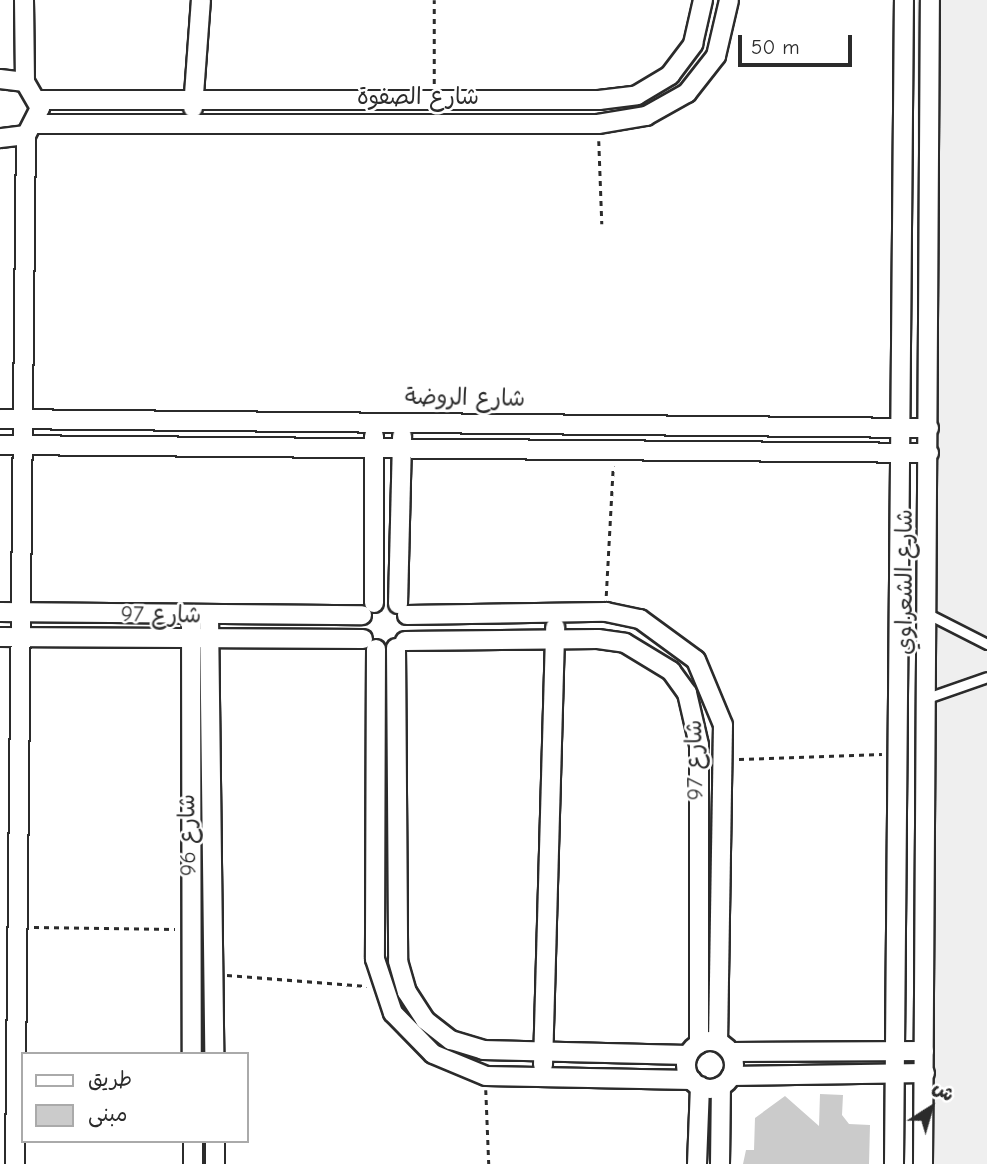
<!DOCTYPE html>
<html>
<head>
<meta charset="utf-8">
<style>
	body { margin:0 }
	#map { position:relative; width:987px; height:1164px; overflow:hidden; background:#fff; font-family:"Comic Neue","Playpen Sans Arabic",sans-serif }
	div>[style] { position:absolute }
	.built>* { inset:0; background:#efefef; transform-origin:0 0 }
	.building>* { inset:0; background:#cbcbcb }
	.path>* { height:2.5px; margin-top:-1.25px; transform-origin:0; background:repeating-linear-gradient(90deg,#2b2b2b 0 5px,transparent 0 10px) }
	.roads { filter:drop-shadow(2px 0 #2b2b2b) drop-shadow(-2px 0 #2b2b2b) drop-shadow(0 2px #2b2b2b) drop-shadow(0 -2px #2b2b2b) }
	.lane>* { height:9px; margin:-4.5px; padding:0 4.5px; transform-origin:4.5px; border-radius:4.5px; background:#fff }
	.street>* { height:18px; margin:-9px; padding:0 9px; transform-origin:9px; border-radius:9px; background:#fff }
	.street>.ring { margin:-9px; padding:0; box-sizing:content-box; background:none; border:18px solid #fff; border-radius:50% }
	span { translate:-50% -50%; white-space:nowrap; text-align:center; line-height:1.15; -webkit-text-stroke:5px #fff; paint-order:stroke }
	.street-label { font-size:23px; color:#2b2b2b }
	.legend { position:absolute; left:21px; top:1052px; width:228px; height:91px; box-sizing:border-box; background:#fff; border:2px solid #aaa; margin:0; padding:9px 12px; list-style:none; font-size:21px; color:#2b2b2b }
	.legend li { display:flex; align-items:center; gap:14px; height:35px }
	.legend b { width:35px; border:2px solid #aaa }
	.north { position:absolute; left:896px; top:1073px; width:70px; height:70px; -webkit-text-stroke:5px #fff; paint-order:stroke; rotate:37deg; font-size:19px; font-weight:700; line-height:28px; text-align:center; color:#2b2b2b }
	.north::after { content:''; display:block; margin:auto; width:24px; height:32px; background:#2b2b2b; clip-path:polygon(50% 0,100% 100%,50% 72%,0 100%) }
	.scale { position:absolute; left:738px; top:35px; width:114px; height:32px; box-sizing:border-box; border:4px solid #2b2b2b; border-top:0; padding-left:9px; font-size:21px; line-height:24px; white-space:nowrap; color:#2b2b2b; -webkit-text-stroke:5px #fff; paint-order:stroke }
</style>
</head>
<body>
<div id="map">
	<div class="built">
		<div style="left:917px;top:0;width:70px;height:1164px"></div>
	</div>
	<div class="building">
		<div style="clip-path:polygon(820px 1094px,843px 1095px,842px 1115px,849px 1124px,870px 1125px,869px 1164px,743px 1164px,746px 1150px,754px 1150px,755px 1118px,785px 1096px,819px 1126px)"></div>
	</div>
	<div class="path">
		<div style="left:434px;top:84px;width:84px;rotate:-90deg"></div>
		<div style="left:599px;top:141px;width:83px;rotate:87.9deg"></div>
		<div style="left:606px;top:596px;width:130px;rotate:-86.9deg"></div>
		<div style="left:739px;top:759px;width:143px;rotate:-2deg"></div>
		<div style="left:34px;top:927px;width:141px;rotate:0.8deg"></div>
		<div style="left:227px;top:975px;width:140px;rotate:4.5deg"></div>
		<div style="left:486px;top:1090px;width:74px;rotate:87.7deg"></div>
	</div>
	<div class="roads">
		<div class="lane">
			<div style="left:930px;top:615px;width:64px;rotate:27deg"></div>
			<div style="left:930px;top:697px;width:60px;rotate:-19.3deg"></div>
		</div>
		<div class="street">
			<div style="left:24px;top:0;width:82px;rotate:89.3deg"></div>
			<div style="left:0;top:79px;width:25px;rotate:7deg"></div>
			<div style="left:25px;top:82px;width:30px;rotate:60deg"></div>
			<div style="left:40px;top:108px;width:30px;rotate:117deg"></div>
			<div style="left:26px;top:135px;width:26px;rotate:173deg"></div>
			<div style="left:39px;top:100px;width:560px"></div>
			<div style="left:599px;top:100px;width:38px;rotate:-7deg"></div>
			<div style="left:637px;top:95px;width:39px;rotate:-31deg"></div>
			<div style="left:670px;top:75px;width:39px;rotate:-53deg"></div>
			<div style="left:693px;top:44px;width:45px;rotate:-77.2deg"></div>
			<div style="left:193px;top:108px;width:108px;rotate:-85.8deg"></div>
			<div style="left:37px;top:124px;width:561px"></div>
			<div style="left:598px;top:124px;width:49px;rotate:-9.5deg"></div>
			<div style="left:646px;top:116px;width:47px;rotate:-29.3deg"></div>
			<div style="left:687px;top:93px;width:47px;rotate:-51.9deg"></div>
			<div style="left:716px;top:56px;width:57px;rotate:-76.9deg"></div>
			<div style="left:0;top:419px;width:929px;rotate:0.56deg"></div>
			<div style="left:374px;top:436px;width:167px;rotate:90deg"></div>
			<div style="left:0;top:445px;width:929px;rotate:0.49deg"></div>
			<div style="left:398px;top:604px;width:168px;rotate:-88.6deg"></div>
			<div style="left:0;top:612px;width:362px;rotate:0.5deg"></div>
			<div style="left:407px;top:615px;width:199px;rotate:-0.9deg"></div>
			<div style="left:606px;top:612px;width:35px;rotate:12deg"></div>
			<div style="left:640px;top:619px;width:69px;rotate:36.2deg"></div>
			<div style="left:696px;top:660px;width:70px;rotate:67.4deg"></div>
			<div style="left:723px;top:725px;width:317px;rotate:90.9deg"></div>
			<div style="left:191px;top:616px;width:438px;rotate:89.9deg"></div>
			<div style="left:209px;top:616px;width:438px;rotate:89.3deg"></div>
			<div style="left:0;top:637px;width:363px;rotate:0.3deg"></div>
			<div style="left:405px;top:641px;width:193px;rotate:-0.6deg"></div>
			<div style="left:598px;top:639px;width:27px;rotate:8deg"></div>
			<div style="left:625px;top:643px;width:54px;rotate:31.3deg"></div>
			<div style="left:671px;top:671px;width:27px;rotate:54deg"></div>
			<div style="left:687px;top:693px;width:53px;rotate:77deg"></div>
			<div style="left:699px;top:745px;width:299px;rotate:90deg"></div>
			<div style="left:396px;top:648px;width:313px;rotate:89.6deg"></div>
			<div style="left:398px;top:961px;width:32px;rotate:74deg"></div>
			<div style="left:407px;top:992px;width:33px;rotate:57deg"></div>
			<div style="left:425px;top:1020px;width:33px;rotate:38deg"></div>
			<div style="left:451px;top:1040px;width:34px;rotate:17deg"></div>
			<div style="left:483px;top:1050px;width:205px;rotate:1.4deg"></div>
			<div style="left:376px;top:649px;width:310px;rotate:90.2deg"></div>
			<div style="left:375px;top:959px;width:57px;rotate:71.6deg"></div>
			<div style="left:393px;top:1013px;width:57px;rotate:45.7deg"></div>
			<div style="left:433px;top:1054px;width:57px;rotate:22.5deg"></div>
			<div style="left:486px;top:1076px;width:206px;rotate:1.1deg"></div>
			<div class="ring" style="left:686px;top:1041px;width:30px;height:30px"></div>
			<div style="left:731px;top:1052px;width:193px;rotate:-0.3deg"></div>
			<div style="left:543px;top:1065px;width:438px;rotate:-88.4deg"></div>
			<div style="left:731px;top:1076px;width:194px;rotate:-0.9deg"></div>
			<div style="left:193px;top:1141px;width:23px;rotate:90deg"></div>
			<div style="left:215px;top:1141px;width:23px;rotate:90deg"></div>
			<div style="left:15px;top:1164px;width:1029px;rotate:-89.39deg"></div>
			<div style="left:697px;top:1164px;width:78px;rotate:-87.8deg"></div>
			<div style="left:720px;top:1164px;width:78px;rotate:-89.3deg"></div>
			<div style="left:894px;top:1164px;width:1164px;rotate:-89.51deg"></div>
			<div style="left:923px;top:1164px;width:1164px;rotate:-89.66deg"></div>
		</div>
	</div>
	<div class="street-label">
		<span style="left:418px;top:97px">شارع الصفوة</span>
		<span style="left:465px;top:398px;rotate:1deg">شارع الروضة</span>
		<span style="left:905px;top:582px;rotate:-90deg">شارع الشعراوي</span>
		<span style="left:161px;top:615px;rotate:1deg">شارع 97</span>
		<span style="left:695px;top:760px;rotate:-91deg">شارع 97</span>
		<span style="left:188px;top:835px;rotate:-91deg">شارع 96</span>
	</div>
	<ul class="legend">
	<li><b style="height:9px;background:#fff"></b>طريق</li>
	<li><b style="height:19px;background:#cbcbcb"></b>مبنى</li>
	</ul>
	<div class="north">ش</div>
	<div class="scale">50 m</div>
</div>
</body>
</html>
